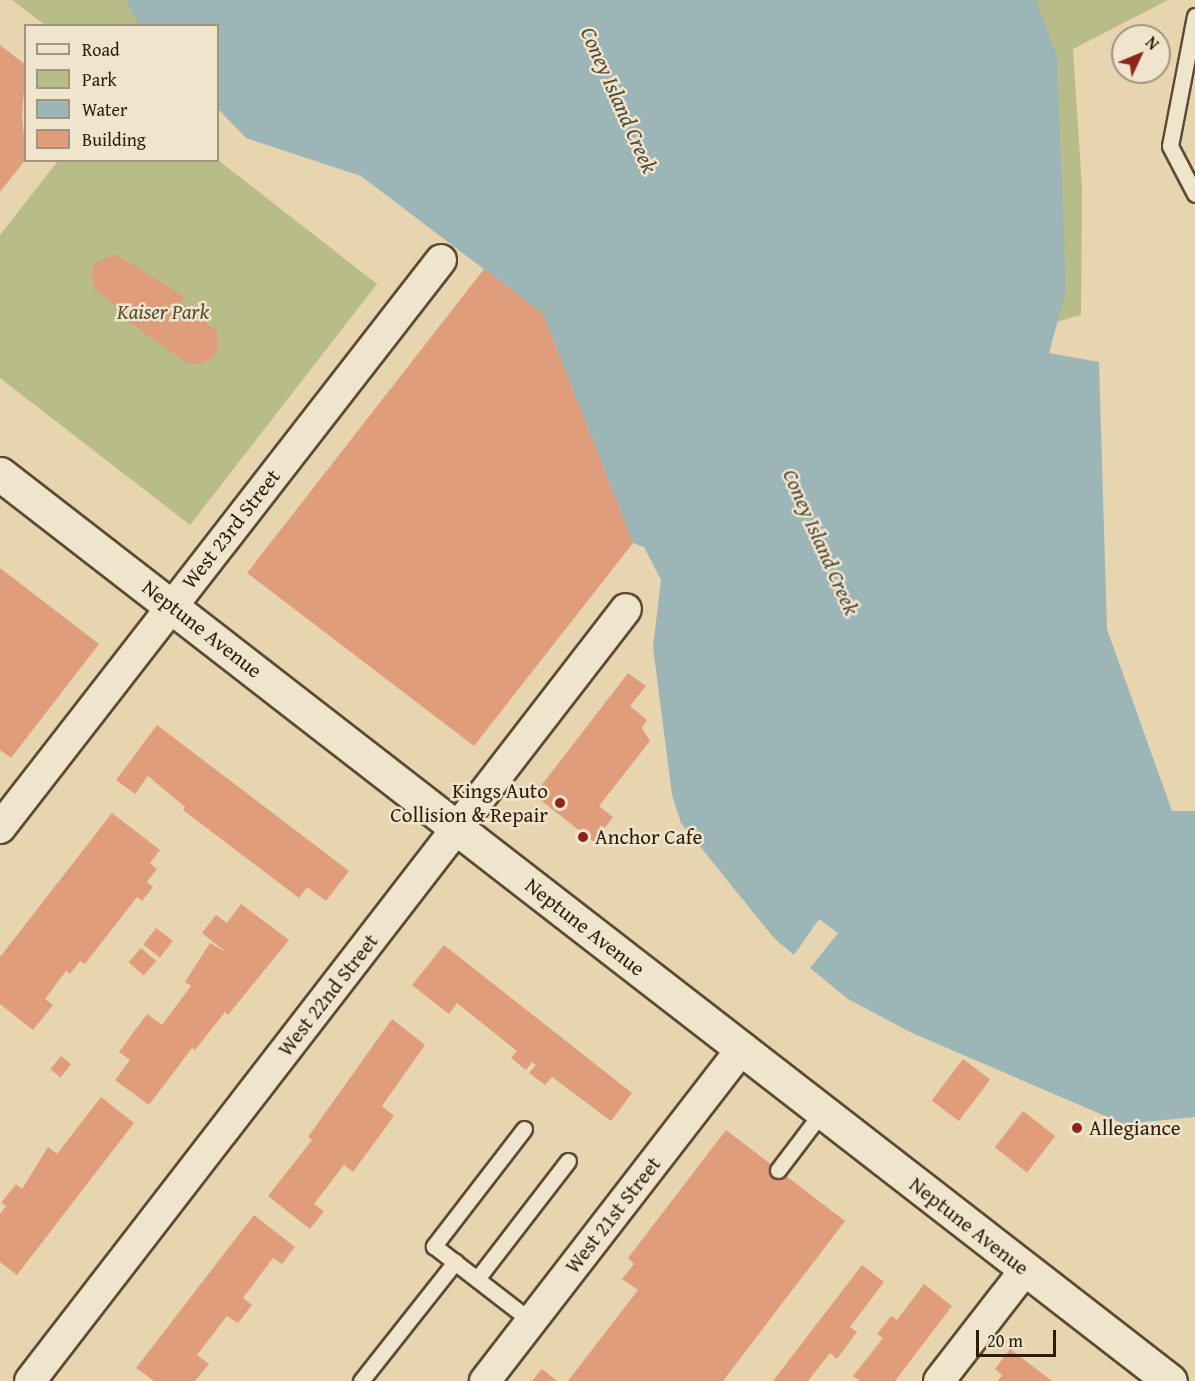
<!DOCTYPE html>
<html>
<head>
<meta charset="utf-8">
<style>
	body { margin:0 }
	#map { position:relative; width:1195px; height:1381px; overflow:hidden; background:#e7d5b0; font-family:"Gentium Book Plus",serif }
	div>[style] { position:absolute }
	.green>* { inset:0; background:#b8bc89 }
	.water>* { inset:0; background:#9cb6b7 }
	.building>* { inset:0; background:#e09d7b; transform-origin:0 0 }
	.roads { filter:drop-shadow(2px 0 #5d4a32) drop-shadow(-2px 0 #5d4a32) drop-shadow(0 2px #5d4a32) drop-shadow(0 -2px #5d4a32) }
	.service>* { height:15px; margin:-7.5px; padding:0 7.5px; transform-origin:7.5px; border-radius:7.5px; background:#efe4cc }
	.minor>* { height:30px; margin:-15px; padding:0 15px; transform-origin:15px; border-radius:15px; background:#efe4cc }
	.secondary>* { height:33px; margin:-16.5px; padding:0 16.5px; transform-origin:16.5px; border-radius:16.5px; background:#efe4cc }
	.dots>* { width:16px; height:16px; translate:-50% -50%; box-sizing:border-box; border:3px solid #efe4cc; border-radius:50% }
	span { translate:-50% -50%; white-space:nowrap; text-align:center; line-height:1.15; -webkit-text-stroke:5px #efe4cc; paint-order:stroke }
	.park-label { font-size:21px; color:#584c2f; font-style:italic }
	.street-label { font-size:21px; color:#2f1c08 }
	.poi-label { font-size:21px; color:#2f1c08 }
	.right { translate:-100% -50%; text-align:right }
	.left { translate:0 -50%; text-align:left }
	.water-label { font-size:22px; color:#504a3d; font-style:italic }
	.legend { position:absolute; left:24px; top:24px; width:195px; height:138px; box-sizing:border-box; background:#efe4cc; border:2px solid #a2947e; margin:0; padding:8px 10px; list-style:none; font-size:18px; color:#2f1c08 }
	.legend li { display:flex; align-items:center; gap:12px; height:30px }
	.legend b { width:30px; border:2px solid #a2947e }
	.north { position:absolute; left:1111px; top:24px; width:60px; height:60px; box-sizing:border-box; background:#efe4cc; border:2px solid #a2947e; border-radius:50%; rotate:46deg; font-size:16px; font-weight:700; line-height:24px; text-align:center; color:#2f1c08 }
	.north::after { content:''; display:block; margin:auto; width:21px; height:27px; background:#8f2418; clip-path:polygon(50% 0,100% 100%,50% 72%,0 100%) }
	.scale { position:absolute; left:976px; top:1330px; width:80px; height:27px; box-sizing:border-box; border:3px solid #2f1c08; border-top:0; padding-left:8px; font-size:18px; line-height:21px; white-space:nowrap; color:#2f1c08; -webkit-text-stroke:4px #efe4cc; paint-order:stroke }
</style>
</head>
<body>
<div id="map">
	<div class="green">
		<div style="clip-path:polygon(12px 0,192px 0,210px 25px,45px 25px)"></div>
		<div style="clip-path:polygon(1001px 0,1168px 0,1073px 49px,1082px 188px,1081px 315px,1049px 324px)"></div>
		<div style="clip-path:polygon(218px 160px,377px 284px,190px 525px,0 378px,0 235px,58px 161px)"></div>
	</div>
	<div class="water">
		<div style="clip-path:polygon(126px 0,1036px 0,1057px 57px,1066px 290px,1049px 353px,1099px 362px,1107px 629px,1172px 811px,1195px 811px,1195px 1117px,1124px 1124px,912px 1033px,848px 999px,810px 968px,838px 933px,819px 919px,794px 955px,774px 938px,681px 823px,672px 795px,653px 647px,661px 580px,644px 547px,633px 543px,543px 314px,361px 176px,246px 138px,218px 109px,218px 26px,139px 25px)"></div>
	</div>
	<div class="building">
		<div style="clip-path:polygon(0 45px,26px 65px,22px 115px,26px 159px,0 192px)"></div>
		<div style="clip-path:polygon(115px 254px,185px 297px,181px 302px,217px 332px,219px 346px,213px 357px,201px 364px,187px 363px,126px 320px,129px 317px,94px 288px,91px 274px,95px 263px)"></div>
		<div style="clip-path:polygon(484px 269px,543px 314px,633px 543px,474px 746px,247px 573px)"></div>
		<div style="clip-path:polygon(0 568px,99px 644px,11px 758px,0 750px)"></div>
		<div style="clip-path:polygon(628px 673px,646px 686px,630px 706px,647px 720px,642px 728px,650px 741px,599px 806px,613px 817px,594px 842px,534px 795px)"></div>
		<div style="clip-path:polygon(157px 725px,349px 871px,326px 901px,307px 887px,299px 898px,183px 810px,185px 807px,148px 776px,135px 794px,116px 780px)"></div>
		<div style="clip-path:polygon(112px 813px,160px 850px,150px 863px,157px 869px,147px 882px,153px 887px,142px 901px,137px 897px,85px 964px,80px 961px,70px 974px,66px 971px,45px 999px,53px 1005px,33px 1030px,0 1004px,0 957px)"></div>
		<div style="clip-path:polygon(241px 904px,289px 940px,228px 1015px,225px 1012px,195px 1050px,192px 1048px,149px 1105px,115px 1080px,130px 1060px,119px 1052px,147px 1014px,162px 1025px,191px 986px,185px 982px,210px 943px,227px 953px,202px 933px,216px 915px,227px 923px)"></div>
		<div style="left:156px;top:928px;width:21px;height:21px;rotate:37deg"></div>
		<div style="clip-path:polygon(444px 945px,632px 1093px,611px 1121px,552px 1077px,545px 1085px,529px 1073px,536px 1065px,532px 1062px,526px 1070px,511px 1058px,517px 1051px,457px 1003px,449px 1014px,412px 985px)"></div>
		<div style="left:141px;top:948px;width:20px;height:19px;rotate:41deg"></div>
		<div style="clip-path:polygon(392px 1019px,425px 1045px,382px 1106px,394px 1116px,353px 1172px,344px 1165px,314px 1204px,324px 1211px,310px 1229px,268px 1196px,312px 1140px,308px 1137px)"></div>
		<div style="left:61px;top:1056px;width:13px;height:17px;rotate:39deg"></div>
		<div style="left:963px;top:1059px;width:34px;height:52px;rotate:37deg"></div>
		<div style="clip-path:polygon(101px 1097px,134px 1123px,17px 1275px,0 1262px,0 1214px,6px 1206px,1px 1203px,16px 1184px,22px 1189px,48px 1147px,57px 1154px)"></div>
		<div style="left:1023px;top:1111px;width:41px;height:46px;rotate:38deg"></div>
		<div style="clip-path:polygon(726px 1130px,845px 1221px,723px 1381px,568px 1381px,638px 1290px,622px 1279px,634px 1264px,628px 1258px)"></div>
		<div style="clip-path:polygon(254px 1215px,295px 1247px,282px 1264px,273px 1258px,243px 1298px,252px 1305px,238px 1323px,227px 1316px,197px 1355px,209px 1364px,195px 1381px,154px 1381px,136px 1368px)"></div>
		<div style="clip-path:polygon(862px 1265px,884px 1282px,850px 1327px,857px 1332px,837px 1359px,830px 1353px,808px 1381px,773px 1381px)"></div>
		<div style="clip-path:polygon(924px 1284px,952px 1306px,895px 1381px,860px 1381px,853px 1376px,883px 1338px,877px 1334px,891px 1316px,897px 1320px)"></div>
		<div style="clip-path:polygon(1010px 1349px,1052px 1381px,998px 1381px,1002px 1375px,995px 1369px)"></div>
		<div style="clip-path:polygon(542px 1369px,557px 1381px,532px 1381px)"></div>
	</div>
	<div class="roads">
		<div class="service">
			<div style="left:1195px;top:16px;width:132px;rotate:100.9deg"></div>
			<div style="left:1170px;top:146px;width:54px;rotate:62.5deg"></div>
			<div style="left:524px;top:1129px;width:148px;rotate:127.6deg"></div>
			<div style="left:434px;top:1246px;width:123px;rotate:37.7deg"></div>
			<div style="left:778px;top:1170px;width:73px;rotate:-52.8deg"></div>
			<div style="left:477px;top:1279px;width:149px;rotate:-52.4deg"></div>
			<div style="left:361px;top:1381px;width:152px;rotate:-51.7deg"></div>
		</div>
		<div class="minor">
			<div style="left:0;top:828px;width:719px;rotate:-52.17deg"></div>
			<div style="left:30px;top:1381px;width:975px;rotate:-52.33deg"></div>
			<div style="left:485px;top:1381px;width:421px;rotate:-52.3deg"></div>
			<div style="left:939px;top:1381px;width:140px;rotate:-52.2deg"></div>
		</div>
		<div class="secondary">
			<div style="left:0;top:474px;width:1480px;rotate:37.78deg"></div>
		</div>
	</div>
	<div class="dots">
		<div style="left:560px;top:803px;background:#8f2418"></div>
		<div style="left:583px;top:837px;background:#8f2418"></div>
		<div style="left:1077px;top:1128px;background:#8f2418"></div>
	</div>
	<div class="park-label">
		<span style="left:163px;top:312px">Kaiser Park</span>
	</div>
	<div class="street-label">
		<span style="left:231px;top:529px;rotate:-52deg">West 23rd Street</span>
		<span style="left:202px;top:629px;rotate:38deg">Neptune Avenue</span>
		<span style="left:585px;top:927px;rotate:38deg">Neptune Avenue</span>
		<span style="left:328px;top:995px;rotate:-52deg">West 22nd Street</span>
		<span style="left:613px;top:1215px;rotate:-52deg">West 21st Street</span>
		<span style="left:969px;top:1226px;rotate:38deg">Neptune Avenue</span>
	</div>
	<div class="poi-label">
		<span class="right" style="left:548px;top:803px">Kings Auto<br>Collision &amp; Repair</span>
		<span class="left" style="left:595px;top:837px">Anchor Cafe</span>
		<span class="left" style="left:1089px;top:1128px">Allegiance</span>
	</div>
	<div class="water-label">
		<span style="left:619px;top:100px;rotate:66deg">Coney Island Creek</span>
		<span style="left:821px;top:542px;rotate:66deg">Coney Island Creek</span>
	</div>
	<ul class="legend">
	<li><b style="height:8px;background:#efe4cc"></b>Road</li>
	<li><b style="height:16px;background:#b8bc89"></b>Park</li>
	<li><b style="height:16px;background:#9cb6b7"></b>Water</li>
	<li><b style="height:16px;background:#e09d7b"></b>Building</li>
	</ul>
	<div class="north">N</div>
	<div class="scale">20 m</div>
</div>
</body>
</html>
